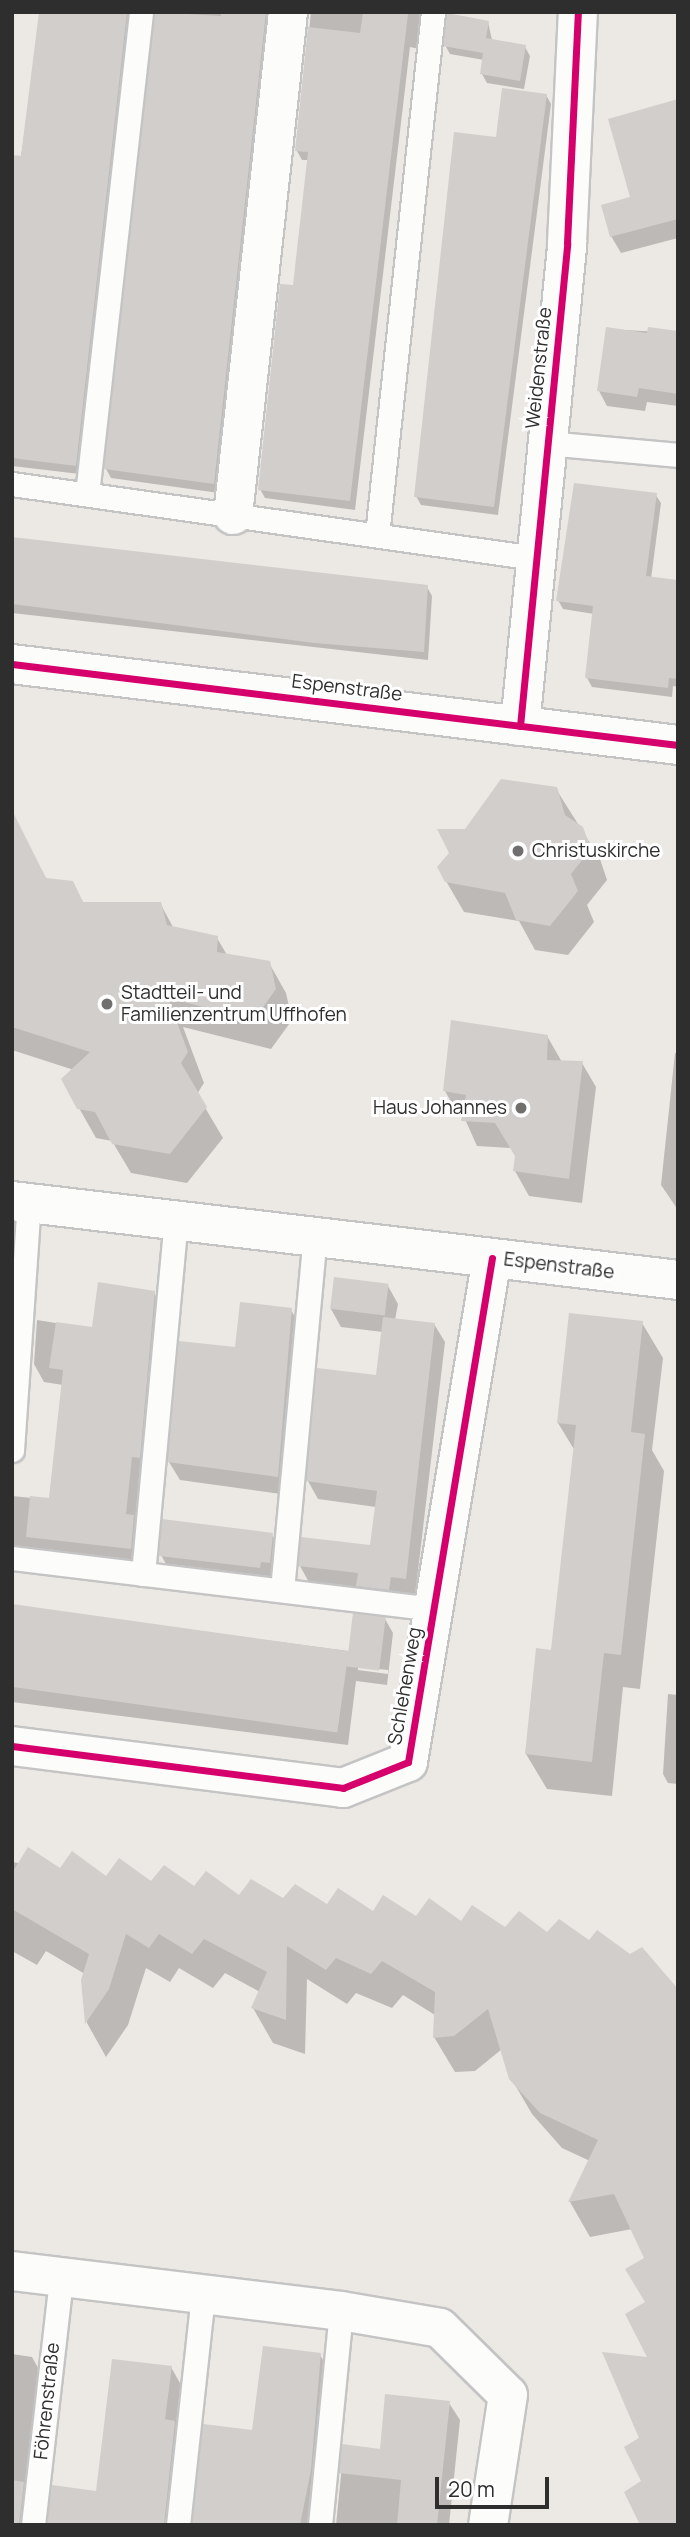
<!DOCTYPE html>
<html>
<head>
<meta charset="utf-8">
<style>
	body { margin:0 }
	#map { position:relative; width:690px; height:2537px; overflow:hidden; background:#ece8e4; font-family:Manrope,sans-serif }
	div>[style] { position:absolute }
	.shadow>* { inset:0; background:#0003 }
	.building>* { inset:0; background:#d1cecb; transform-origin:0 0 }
	.roads { filter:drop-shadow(2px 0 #c5c4c5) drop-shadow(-2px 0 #c5c4c5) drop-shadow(0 2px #c5c4c5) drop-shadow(0 -2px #c5c4c5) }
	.lane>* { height:23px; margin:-11.5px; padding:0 11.5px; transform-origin:11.5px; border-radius:11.5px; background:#fcfcfb }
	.street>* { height:38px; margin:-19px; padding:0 19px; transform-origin:19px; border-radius:19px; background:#fcfcfb }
	.cycleway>* { height:7px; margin:-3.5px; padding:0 3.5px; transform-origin:3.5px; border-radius:3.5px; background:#d6006c }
	.dots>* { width:19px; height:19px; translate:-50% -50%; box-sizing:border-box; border:4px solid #fff; border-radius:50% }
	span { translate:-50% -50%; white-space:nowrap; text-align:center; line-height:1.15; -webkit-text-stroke:6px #fff; paint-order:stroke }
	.street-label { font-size:19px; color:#2e2e2e }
	.poi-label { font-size:19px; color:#2e2e2e }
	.left { translate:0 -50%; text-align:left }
	.right { translate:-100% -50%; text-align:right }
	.frame { position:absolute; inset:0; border:14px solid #2e2e2e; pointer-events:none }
	.scale { position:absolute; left:435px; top:2477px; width:114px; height:32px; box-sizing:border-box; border:4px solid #2e2e2e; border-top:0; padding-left:9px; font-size:21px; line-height:24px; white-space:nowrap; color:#2e2e2e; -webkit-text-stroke:5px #fff; paint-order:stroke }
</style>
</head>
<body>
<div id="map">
	<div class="shadow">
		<div style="clip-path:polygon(41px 12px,137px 12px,80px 474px,12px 466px,12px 223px)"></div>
		<div style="clip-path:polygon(156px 12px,275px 12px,219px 493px,111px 478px,106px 469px)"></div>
		<div style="clip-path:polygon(420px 12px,424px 19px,420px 49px,410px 47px,355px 510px,265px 498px,260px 489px,294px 287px,309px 160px,302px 160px,297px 151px,311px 12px)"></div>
		<div style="clip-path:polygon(488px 22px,492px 40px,525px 47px,530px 56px,524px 89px,487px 83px,482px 74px,484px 60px,450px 54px,445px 45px)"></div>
		<div style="clip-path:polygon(546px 95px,551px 104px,498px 515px,421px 505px,416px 496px,498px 139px)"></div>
		<div style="clip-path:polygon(678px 102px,678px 238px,621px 253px,611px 236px)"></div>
		<div style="clip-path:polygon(607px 329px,678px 333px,678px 406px,647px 402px,645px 411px,607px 406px,599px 391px)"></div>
		<div style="clip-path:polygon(655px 494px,661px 503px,651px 579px,678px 582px,678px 687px,673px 686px,672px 697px,592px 687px,587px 678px,594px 614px,563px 609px,558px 600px)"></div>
		<div style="clip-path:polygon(12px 539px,427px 587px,432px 596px,428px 660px,12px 613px)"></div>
		<div style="clip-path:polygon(556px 789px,600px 859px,607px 880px,587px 905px,594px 922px,568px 955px,535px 950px,519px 921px,464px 912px,446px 881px,465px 831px)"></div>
		<div style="clip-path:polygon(12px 852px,33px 855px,47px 880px,72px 882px,84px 904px,160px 903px,174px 929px,217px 938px,227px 955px,269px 963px,286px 993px,292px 1020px,271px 1049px,183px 1027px,204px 1083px,197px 1094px,223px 1138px,187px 1183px,131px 1173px,112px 1141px,96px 1138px,79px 1108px,74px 1070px,12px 1050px)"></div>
		<div style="clip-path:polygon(547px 1036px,562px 1062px,582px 1063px,596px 1087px,582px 1203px,529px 1196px,515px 1171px,517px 1156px,512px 1148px,477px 1146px,464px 1117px,459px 1116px,445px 1091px)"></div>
		<div style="clip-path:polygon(675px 1053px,678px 1053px,678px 1210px,661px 1185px)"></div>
		<div style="clip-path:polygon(388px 1286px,398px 1304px,395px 1320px,434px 1324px,445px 1342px,415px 1596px,310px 1584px,300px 1566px,371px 1547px,376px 1507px,318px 1499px,308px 1481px,378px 1376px,383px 1332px,341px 1327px,331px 1309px)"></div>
		<div style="clip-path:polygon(154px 1293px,165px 1311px,136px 1522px,144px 1535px,141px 1566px,12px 1550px,12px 1496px,51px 1500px,63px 1385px,44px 1382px,34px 1364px,37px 1320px,93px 1329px)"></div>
		<div style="clip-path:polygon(291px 1310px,301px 1328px,288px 1495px,180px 1480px,169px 1462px,236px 1349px)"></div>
		<div style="clip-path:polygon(642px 1323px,663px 1358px,652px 1450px,664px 1471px,640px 1689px,623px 1687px,612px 1796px,547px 1789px,526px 1754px,552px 1652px,575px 1451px,558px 1423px)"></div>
		<div style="clip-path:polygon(272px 1535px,283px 1553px,280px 1580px,171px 1573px,161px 1555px)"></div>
		<div style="clip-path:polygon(evenodd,12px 1606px,348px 1651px,350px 1655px,385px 1619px,393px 1633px,387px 1685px,356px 1681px,348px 1745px,12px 1702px,12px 1606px,358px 1667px,388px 1670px,388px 1674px,358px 1670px,358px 1667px)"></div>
		<div style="clip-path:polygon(668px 1694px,678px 1695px,678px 1784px,668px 1783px,663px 1774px)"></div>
		<div style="clip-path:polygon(12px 1862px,239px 1897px,547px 1934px,589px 1942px,678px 1992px,644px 2482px,641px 2439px,650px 2359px,647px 2259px,632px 2229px,590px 2237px,570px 2202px,590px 2161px,562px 2148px,532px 2114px,511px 2078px,502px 2049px,475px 2071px,455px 2072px,434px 2037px,435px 2015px,403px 1995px,392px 2008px,356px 1993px,347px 2004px,307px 1979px,305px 2054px,273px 2043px,253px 2008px,260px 1992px,225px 1973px,213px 1988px,179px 1968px,170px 1982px,146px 1968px,128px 2025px,106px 2057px,87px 2023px,85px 1974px,46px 1951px,37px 1965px,12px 1951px)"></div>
		<div style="clip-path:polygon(12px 2354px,32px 2357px,42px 2375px,31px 2525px,12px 2525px)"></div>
		<div style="clip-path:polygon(320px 2355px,331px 2373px,317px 2525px,194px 2525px,253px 2432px)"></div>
		<div style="clip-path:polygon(171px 2367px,181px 2385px,176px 2426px,184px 2440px,175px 2525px,49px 2525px,97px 2493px)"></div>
		<div style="clip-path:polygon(449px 2403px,460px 2420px,449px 2525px,336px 2525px,344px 2446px,381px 2450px)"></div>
	</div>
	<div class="building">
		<div style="clip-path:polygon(39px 12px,127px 12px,76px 466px,12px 458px,12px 155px,21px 156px)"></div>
		<div style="clip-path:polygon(155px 12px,221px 16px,221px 12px,266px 12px,214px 484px,104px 469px)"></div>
		<div style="clip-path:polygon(363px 12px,408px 14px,350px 501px,258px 490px,280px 284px,293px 285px,308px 152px,295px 151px,308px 27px,360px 33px)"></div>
		<div style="clip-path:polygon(447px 13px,489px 21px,486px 38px,526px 45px,520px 81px,480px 74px,483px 53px,443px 46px)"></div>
		<div style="clip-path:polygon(502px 88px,547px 94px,494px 507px,414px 497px,454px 132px,496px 137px)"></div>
		<div style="clip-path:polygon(678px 99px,678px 219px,610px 237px,601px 205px,630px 197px,608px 119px)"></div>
		<div style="clip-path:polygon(606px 327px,647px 333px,648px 327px,678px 331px,678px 394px,639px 388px,637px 397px,597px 391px)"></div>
		<div style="clip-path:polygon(574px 483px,657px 493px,646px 576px,678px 580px,678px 679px,669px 678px,668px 688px,585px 678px,593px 606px,556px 601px)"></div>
		<div style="clip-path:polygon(12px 537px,428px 585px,424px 652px,314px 643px,12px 604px)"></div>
		<div style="clip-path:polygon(501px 779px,557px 787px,565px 815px,583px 827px,591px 849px,571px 874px,578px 891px,550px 926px,516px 920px,505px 893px,445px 882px,437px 867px,449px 853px,437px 829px,465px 829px)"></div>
		<div style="clip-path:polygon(12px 810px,46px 878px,73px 881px,83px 902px,161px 902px,167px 925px,218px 936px,217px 952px,270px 961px,276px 989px,254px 1020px,168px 998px,188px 1052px,181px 1063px,207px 1107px,170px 1154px,112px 1144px,95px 1112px,77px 1109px,61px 1079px,90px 1052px,12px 1027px)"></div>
		<div style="clip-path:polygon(451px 1020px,548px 1035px,547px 1060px,583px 1061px,569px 1179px,513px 1171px,515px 1156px,495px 1123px,461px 1121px,466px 1095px,443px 1091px)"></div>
		<div style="left:334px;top:1277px;width:55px;height:32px;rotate:7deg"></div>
		<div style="clip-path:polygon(98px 1282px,155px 1291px,140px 1458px,132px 1457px,126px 1514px,134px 1515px,131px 1549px,26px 1537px,30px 1496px,49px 1498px,63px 1370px,49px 1368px,56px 1322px,92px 1327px)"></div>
		<div style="clip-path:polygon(240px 1302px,292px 1308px,278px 1477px,167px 1462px,179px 1341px,235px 1347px)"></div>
		<div style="clip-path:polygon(569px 1313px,643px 1321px,631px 1432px,645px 1434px,621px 1655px,604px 1653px,592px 1762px,525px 1754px,536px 1648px,551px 1650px,576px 1425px,557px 1423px)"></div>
		<div style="clip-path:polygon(383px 1317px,435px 1323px,406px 1579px,391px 1577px,389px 1590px,356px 1586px,358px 1573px,298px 1566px,301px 1537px,370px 1545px,377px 1491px,306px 1481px,317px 1368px,376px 1375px)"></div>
		<div style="clip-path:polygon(162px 1519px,273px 1533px,270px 1563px,261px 1562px,260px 1568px,159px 1556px)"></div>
		<div style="left:12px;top:1604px;width:340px;height:82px;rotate:8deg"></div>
		<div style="left:353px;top:1613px;width:33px;height:54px;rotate:7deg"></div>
		<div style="clip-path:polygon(28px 1847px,60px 1868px,72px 1851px,106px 1876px,119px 1858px,151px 1881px,164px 1865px,194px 1886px,206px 1871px,239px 1895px,251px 1879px,283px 1898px,295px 1884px,327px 1904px,338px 1888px,373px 1911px,383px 1895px,416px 1916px,429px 1898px,461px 1921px,472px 1905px,505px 1927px,519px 1911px,547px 1932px,559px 1919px,589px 1940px,597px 1930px,630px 1954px,642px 1947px,678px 1989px,678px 2525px,640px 2525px,624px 2492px,641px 2481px,624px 2447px,639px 2438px,602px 2352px,647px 2357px,625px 2314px,645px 2302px,625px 2269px,644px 2258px,614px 2194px,568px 2202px,598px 2140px,540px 2113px,509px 2079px,488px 2009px,454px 2036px,433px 2038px,435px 1992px,382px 1961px,371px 1974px,336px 1958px,326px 1970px,287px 1946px,286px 2020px,251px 2008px,267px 1972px,204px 1939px,192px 1954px,159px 1934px,149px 1948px,126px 1934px,109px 1989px,85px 2024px,81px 1980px,89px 1954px,12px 1909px,12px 1873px)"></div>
		<div style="clip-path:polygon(263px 2346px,321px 2353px,311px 2470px,300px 2525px,192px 2525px,203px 2424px,252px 2430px)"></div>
		<div style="clip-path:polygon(112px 2359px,172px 2366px,165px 2419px,175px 2421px,164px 2525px,47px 2525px,52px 2485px,96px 2491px)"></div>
		<div style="clip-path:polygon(385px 2394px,450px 2401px,437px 2525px,397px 2525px,401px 2480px,339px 2473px,342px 2444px,380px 2449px)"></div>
		<div style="clip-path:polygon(12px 2480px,24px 2482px,19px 2525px,12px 2525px)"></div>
	</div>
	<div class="roads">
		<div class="lane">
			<div style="left:547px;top:443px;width:132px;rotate:5.2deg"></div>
			<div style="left:12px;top:484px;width:528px;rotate:8.05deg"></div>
			<div style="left:87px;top:494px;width:485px;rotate:-83.6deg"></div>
			<div style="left:377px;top:535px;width:526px;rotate:-83.89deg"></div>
			<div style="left:12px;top:1450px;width:248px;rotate:-86.1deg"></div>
			<div style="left:12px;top:1558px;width:425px;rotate:6.9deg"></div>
			<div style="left:143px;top:1574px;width:356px;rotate:-84.7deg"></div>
			<div style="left:282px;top:1590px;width:355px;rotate:-84.7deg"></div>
			<div style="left:33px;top:2525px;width:249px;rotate:-83.5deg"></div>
			<div style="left:178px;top:2525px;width:233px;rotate:-83.8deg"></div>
			<div style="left:320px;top:2525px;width:215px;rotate:-84.4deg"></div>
		</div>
		<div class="street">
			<div style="left:233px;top:515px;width:506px;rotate:-83.76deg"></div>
			<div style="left:12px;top:664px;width:671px;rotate:6.93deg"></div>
			<div style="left:520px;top:726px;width:485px;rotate:-84.4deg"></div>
			<div style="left:567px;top:243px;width:231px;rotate:-87.3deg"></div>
			<div style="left:12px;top:1201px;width:671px;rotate:6.76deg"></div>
			<div style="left:12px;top:1746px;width:334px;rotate:7.2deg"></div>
			<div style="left:343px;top:1788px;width:70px;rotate:-21.8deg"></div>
			<div style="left:408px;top:1762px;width:511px;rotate:-80.54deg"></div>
			<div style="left:12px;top:2271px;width:331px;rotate:6.9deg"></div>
			<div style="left:341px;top:2311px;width:100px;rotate:9.7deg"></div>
			<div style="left:440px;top:2328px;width:95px;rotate:44.6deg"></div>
			<div style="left:508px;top:2395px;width:132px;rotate:98.7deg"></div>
		</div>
	</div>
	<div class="cycleway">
		<div style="left:12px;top:664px;width:671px;rotate:6.93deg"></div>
		<div style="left:520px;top:726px;width:485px;rotate:-84.4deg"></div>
		<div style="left:567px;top:243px;width:231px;rotate:-87.3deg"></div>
		<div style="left:12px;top:1746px;width:334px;rotate:7.2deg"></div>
		<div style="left:343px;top:1788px;width:70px;rotate:-21.8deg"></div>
		<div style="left:408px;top:1762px;width:511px;rotate:-80.54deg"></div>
	</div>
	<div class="dots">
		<div style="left:518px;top:851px;background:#706f6e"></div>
		<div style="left:107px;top:1004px;background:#706f6e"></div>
		<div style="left:521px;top:1108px;background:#706f6e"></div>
	</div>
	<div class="street-label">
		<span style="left:539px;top:368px;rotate:-84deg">Weidenstraße</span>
		<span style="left:347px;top:688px;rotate:7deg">Espenstraße</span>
		<span style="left:559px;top:1266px;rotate:7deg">Espenstraße</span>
		<span style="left:405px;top:1686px;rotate:-80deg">Schlehenweg</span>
		<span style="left:47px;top:2401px;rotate:-84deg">Föhrenstraße</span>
	</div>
	<div class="poi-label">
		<span class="left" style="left:532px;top:851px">Christuskirche</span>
		<span class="left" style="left:121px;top:1004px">Stadtteil- und<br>Familienzentrum Uffhofen</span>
		<span class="right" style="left:507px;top:1108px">Haus Johannes</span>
	</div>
	<div class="frame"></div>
	<div class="scale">20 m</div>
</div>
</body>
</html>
